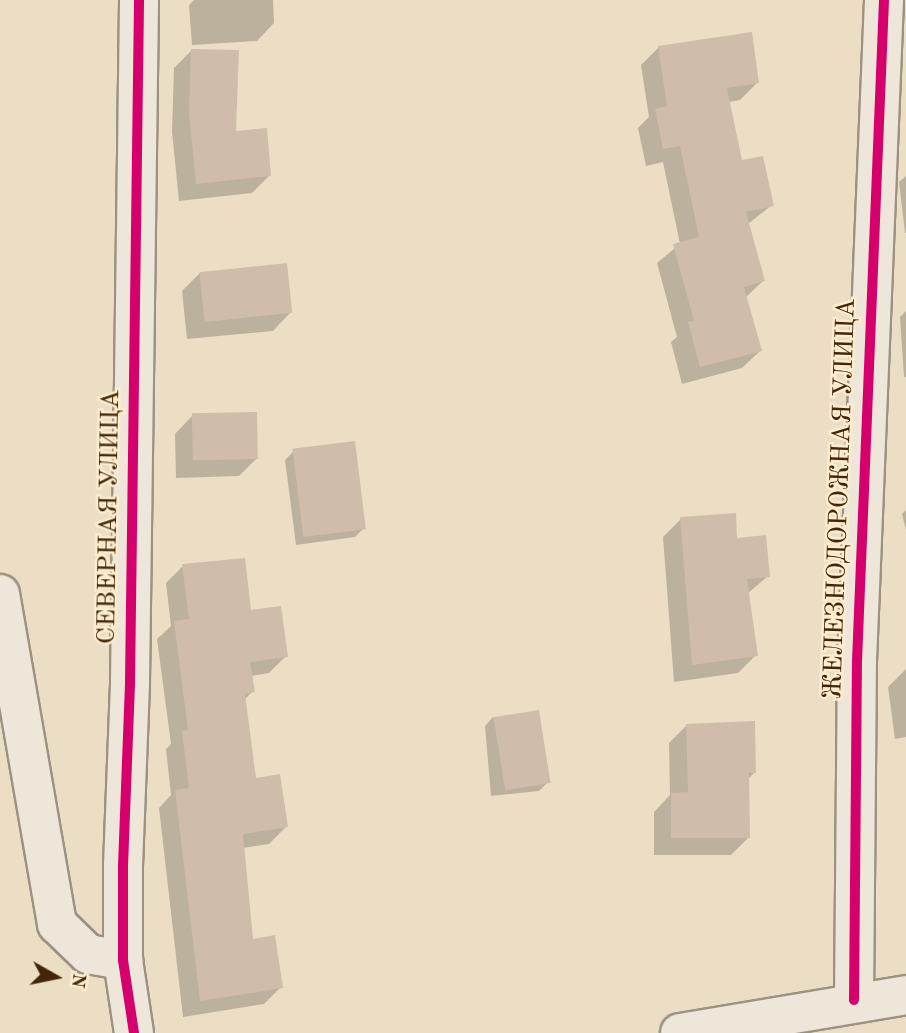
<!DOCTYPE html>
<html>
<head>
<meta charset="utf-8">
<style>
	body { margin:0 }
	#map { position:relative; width:906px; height:1033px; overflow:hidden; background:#ecdec4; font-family:"Old Standard TT",serif }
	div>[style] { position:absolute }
	.shadow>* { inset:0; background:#0003 }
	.building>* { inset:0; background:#cfbdaa; transform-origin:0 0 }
	.roads { filter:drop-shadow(2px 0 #9d9280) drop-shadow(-2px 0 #9d9280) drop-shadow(0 2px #9d9280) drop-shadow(0 -2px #9d9280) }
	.street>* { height:38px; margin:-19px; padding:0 19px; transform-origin:19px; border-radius:19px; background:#eee6d9 }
	.secondary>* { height:38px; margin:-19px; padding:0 19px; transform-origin:19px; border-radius:19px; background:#eee6d9 }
	.cycleway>* { height:10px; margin:-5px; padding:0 5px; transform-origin:5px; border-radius:5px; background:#d6006c }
	span { translate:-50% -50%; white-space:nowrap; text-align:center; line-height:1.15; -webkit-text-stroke:5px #fdecce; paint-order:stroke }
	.street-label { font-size:26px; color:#422609 }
	.north { position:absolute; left:21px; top:942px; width:70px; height:70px; -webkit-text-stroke:5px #fdecce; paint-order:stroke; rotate:99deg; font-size:19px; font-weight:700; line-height:28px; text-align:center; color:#422609 }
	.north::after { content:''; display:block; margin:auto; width:24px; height:32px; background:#422609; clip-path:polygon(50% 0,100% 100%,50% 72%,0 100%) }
</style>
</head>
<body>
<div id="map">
	<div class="shadow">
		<div style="clip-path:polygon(194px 0,273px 0,274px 23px,257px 41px,192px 45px,189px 5px)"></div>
		<div style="clip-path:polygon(659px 47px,757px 83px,740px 100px,728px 102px,740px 162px,772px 205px,748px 224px,763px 281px,745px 298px,760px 351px,742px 368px,682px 384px,671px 342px,677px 337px,657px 263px,680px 244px,663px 162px,646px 166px,638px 128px,649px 117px,641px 65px)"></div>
		<div style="clip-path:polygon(192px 50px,234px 133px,269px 176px,252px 193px,179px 201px,172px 132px,174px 68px)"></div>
		<div style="clip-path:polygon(906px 176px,906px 233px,905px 233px,899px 182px)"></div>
		<div style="clip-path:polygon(200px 273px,290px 313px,273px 331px,187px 339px,182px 291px)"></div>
		<div style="clip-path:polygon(906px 311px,906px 377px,904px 377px,900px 317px)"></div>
		<div style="clip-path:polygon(192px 416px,256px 459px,239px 476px,176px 478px,175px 434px)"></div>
		<div style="clip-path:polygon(294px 451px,364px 528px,355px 537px,296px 545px,285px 460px)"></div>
		<div style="clip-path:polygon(906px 510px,906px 530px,902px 514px)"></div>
		<div style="clip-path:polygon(681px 519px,736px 540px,768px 576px,747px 594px,756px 655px,738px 673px,674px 682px,663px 537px)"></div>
		<div style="clip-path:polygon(183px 566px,249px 612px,286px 656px,269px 673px,251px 676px,253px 691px,244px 700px,254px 780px,286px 827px,269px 844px,243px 848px,252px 941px,281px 987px,264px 1004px,183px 1017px,159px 808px,171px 795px,166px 749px,171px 744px,157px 639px,171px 626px,166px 583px)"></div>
		<div style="clip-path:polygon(906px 669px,906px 737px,895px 739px,888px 687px)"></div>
		<div style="clip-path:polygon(493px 717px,548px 782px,539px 791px,491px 796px,485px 726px)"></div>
		<div style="clip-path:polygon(687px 725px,755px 772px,748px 779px,749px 837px,731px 855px,654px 855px,654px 812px,670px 795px,669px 743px)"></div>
	</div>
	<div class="building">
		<div style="clip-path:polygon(752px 32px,759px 83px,727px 88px,742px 160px,763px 156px,774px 206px,746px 212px,765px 281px,744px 287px,762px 351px,700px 367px,688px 322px,694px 321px,673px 244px,699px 237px,680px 146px,663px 149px,655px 109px,667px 106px,658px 46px)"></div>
		<div style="clip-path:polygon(191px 49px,239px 50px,236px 131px,267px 128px,271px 176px,196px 184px,189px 113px)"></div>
		<div style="left:287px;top:263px;width:50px;height:88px;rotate:84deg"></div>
		<div style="left:257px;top:412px;width:47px;height:65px;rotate:89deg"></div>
		<div style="left:355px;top:441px;width:89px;height:63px;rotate:83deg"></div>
		<div style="clip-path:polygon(736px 513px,737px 538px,766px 535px,770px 577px,747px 579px,758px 656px,692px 665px,680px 517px)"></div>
		<div style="clip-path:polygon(245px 558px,251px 610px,281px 606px,288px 657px,250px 662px,255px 692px,245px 694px,256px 778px,280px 774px,288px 827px,243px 834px,253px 939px,275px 935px,283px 988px,200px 1001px,175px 790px,189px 788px,182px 731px,188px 730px,174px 621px,189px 619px,182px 564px)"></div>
		<div style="left:539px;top:710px;width:74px;height:46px;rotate:81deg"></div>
		<div style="clip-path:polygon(755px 721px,756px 773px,749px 773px,750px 838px,671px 838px,671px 793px,688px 792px,686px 724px)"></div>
	</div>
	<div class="roads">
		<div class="street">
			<div style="left:0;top:594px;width:335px;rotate:80.2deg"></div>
			<div style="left:57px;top:924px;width:43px;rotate:44.1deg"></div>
			<div style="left:88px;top:954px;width:36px;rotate:10deg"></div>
			<div style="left:854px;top:1000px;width:339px;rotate:-89.5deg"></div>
			<div style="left:857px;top:661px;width:662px;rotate:-87.66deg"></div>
			<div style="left:134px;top:1033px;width:74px;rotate:-98.6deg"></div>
			<div style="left:123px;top:960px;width:94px;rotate:-90deg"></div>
			<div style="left:123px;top:866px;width:185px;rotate:-87.8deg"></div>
			<div style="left:130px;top:681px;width:681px;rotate:-89.24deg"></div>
		</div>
		<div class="secondary">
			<div style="left:680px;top:1033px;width:229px;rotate:-9.5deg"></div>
		</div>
	</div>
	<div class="cycleway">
		<div style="left:854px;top:1000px;width:339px;rotate:-89.5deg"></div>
		<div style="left:857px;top:661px;width:662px;rotate:-87.66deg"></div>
		<div style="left:134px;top:1033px;width:74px;rotate:-98.6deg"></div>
		<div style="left:123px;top:960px;width:94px;rotate:-90deg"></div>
		<div style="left:123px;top:866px;width:185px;rotate:-87.8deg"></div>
		<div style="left:130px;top:681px;width:681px;rotate:-89.24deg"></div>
	</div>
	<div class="street-label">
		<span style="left:841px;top:499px;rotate:-88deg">ЖЕЛЕЗНОДОРОЖНАЯ УЛИЦА</span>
		<span style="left:110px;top:517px;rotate:-89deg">СЕВЕРНАЯ УЛИЦА</span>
	</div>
	<div class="north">N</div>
</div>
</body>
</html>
